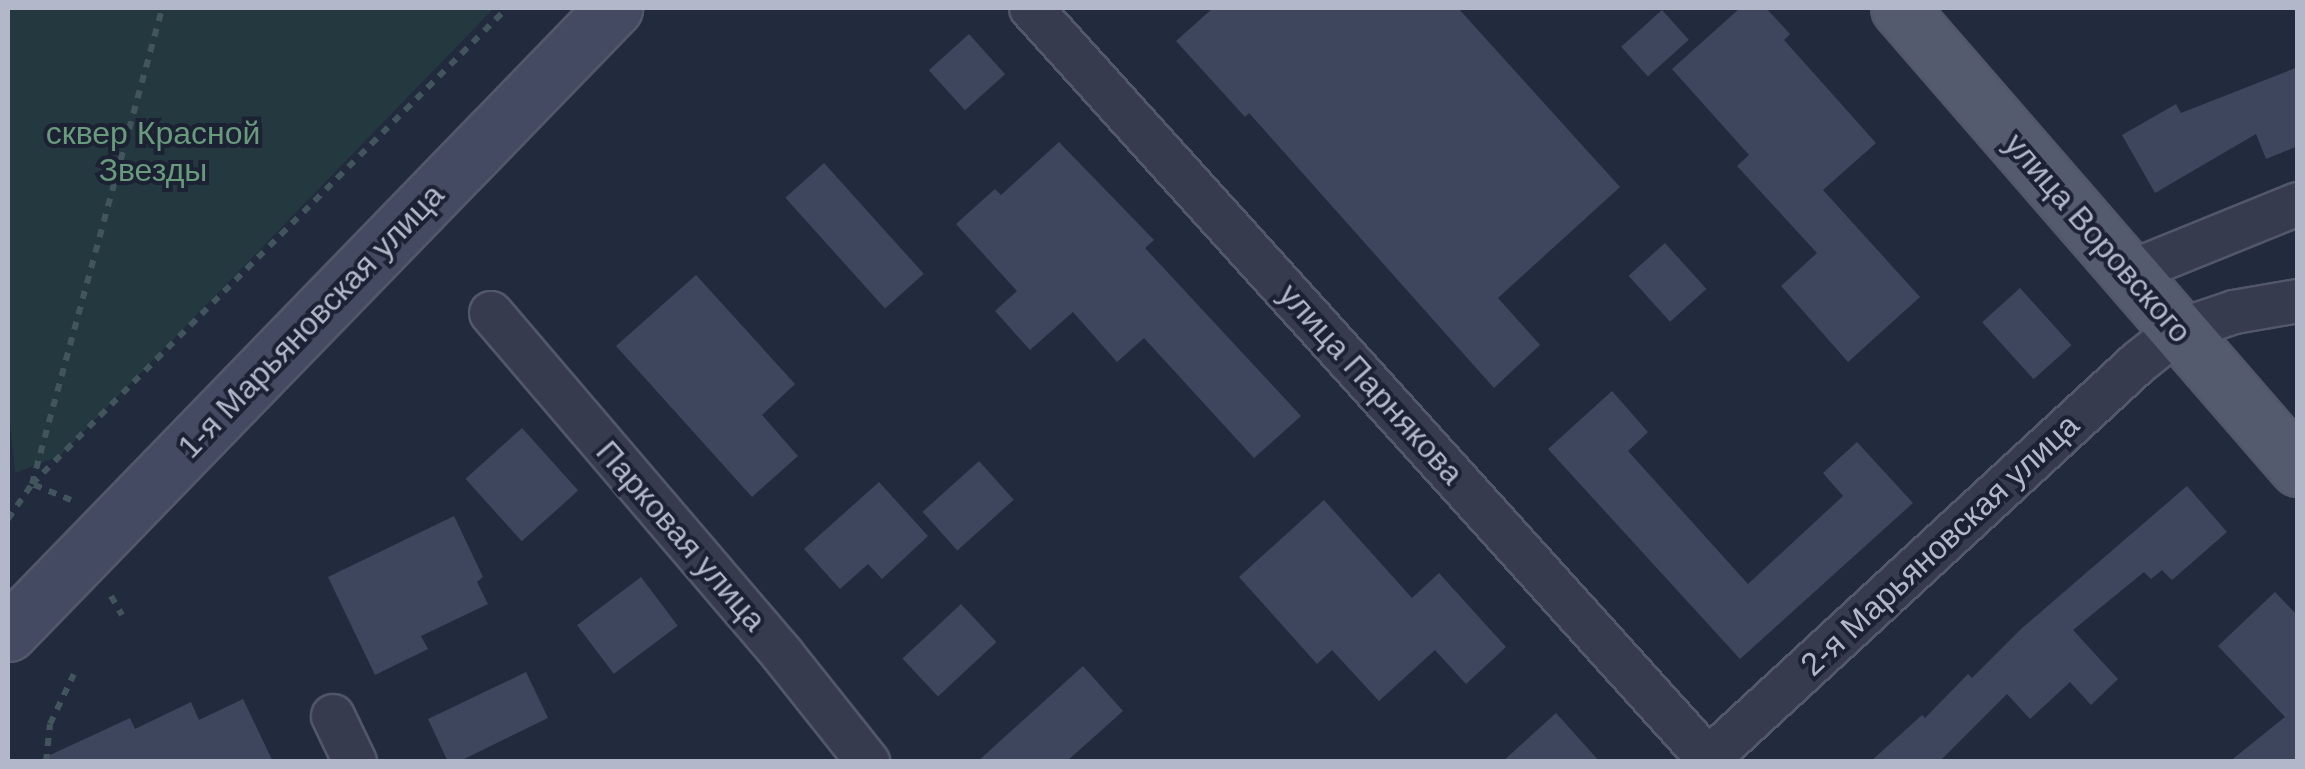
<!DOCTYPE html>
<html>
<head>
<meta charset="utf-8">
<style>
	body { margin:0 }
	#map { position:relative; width:2305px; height:769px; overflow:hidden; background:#222a3e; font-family:Helvetica,sans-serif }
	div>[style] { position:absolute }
	.green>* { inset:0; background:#24383f }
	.building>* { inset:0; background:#3e465e; transform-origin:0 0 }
	.path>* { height:6px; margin-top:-3px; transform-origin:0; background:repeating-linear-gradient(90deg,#42555c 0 8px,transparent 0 16px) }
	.roads { filter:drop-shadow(2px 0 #525769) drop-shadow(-2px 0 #525769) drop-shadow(0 2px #525769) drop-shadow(0 -2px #525769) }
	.minor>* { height:42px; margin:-21px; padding:0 21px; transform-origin:21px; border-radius:21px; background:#363c4e }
	.secondary>* { height:55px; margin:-27.5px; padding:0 27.5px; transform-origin:27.5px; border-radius:27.5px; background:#444a61 }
	.primary>* { height:55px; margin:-27.5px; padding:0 27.5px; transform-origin:27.5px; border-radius:27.5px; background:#545b6e }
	span { translate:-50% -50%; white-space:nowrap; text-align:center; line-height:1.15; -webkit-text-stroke:8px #1c2133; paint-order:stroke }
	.park-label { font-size:32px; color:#689b7c }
	.street-label { font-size:32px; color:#b2b7c9 }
	.frame { position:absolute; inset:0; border:10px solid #b2b7c9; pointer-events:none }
</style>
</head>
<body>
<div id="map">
	<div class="green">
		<div style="clip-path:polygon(8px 8px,494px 8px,60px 456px,15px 473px,8px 402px)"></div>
	</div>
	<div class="building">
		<div style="clip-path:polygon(1213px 8px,1458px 8px,1620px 187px,1498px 298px,1540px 345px,1494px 388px,1249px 113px,1245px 117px,1176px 41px)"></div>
		<div style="clip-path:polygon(1740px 8px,1766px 8px,1790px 34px,1784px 40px,1876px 143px,1823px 190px,1920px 297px,1848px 362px,1781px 286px,1817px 253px,1737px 166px,1749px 155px,1672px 69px)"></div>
		<div style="left:1662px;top:10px;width:40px;height:55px;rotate:48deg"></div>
		<div style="left:969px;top:34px;width:54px;height:54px;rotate:48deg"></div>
		<div style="clip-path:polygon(2298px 67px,2298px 146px,2266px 159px,2256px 134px,2155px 193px,2122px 135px,2176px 104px,2181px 113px)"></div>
		<div style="clip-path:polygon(1059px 142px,1154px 240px,1145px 248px,1301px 416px,1254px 458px,1144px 338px,1117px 362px,1073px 312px,1030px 350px,995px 311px,1017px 291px,956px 224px,995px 189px,1001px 195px)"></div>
		<div style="left:824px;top:163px;width:149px;height:52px;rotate:48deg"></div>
		<div style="left:1665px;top:243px;width:62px;height:49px;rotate:48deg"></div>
		<div style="clip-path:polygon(696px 275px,795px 384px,762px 415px,798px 456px,752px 497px,616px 346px)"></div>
		<div style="left:2020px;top:288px;width:77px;height:51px;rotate:48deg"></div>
		<div style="clip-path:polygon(1612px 391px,1648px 432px,1628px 451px,1748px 584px,1843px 496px,1823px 473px,1857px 442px,1913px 503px,1740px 659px,1548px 449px)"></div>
		<div style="left:522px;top:428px;width:84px;height:76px;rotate:48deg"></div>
		<div style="left:979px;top:461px;width:52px;height:76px;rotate:48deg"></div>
		<div style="clip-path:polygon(879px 482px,928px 536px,882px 579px,868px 564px,840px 589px,804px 549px)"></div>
		<div style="clip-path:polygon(2187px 486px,2227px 532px,2172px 580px,2162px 570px,2151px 579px,2144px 572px,2073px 630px,2118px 679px,2091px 705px,2070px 682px,2030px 719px,2007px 694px,1939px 762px,1870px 762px,1922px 715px,1925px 718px,1968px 674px,1972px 678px,2022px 628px)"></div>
		<div style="clip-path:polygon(1324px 500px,1412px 598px,1439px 573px,1506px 647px,1466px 684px,1435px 650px,1379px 701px,1332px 650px,1317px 664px,1239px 577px)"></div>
		<div style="clip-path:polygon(454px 516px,483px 577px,477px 582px,488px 604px,421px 636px,428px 649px,375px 675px,328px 577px)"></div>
		<div style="left:641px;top:577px;width:61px;height:80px;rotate:53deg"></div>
		<div style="clip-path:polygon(2275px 592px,2298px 616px,2298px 762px,2229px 762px,2285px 717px,2218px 646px)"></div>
		<div style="left:961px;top:604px;width:52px;height:80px;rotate:47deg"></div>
		<div style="clip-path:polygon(1083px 666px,1123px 711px,1066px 762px,977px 762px)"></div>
		<div style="clip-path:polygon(526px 672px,548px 718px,458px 762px,448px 762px,428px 719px)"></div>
		<div style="clip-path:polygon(243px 699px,273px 762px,35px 762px,130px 718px,135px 729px,191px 702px,199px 720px)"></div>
		<div style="clip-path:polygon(1556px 713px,1600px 762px,1502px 762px)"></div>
	</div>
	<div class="path">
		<div style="left:71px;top:500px;width:42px;rotate:-157.7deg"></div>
		<div style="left:32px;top:484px;width:672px;rotate:-45.06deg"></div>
		<div style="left:8px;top:519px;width:42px;rotate:-55.6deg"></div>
		<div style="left:32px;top:484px;width:493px;rotate:-74.7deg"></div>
		<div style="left:111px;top:596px;width:22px;rotate:60deg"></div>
		<div style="left:46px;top:762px;width:38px;rotate:-84deg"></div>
		<div style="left:50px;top:724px;width:55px;rotate:-64.4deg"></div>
	</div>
	<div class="roads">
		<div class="minor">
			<div style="left:1031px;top:8px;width:1015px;rotate:47.95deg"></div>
			<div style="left:2128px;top:273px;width:183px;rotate:-22.1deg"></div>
			<div style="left:491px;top:313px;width:450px;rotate:49.5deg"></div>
			<div style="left:783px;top:655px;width:137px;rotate:51.5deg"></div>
			<div style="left:333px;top:716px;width:51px;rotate:64.4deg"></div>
			<div style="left:1705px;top:762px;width:590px;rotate:-42.67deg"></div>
			<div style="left:2139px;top:362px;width:50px;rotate:-38.5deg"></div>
			<div style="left:2178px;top:331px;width:59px;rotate:-18.7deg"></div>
			<div style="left:2234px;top:312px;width:65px;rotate:-9.8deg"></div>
		</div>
		<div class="secondary">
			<div style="left:8px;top:633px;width:871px;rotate:-45.88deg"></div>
		</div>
		<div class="primary">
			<div style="left:1899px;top:8px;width:609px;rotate:49.06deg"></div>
		</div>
	</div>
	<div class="park-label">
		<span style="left:153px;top:152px">сквер Красной<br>Звезды</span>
	</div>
	<div class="street-label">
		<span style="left:2098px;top:238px;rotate:49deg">улица Воровского</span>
		<span style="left:311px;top:321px;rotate:-46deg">1-я Марьяновская улица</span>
		<span style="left:1371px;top:384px;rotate:48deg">улица Парнякова</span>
		<span style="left:681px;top:536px;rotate:49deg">Парковая улица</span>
		<span style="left:1940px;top:545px;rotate:-43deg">2-я Марьяновская улица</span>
	</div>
	<div class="frame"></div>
</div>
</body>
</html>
